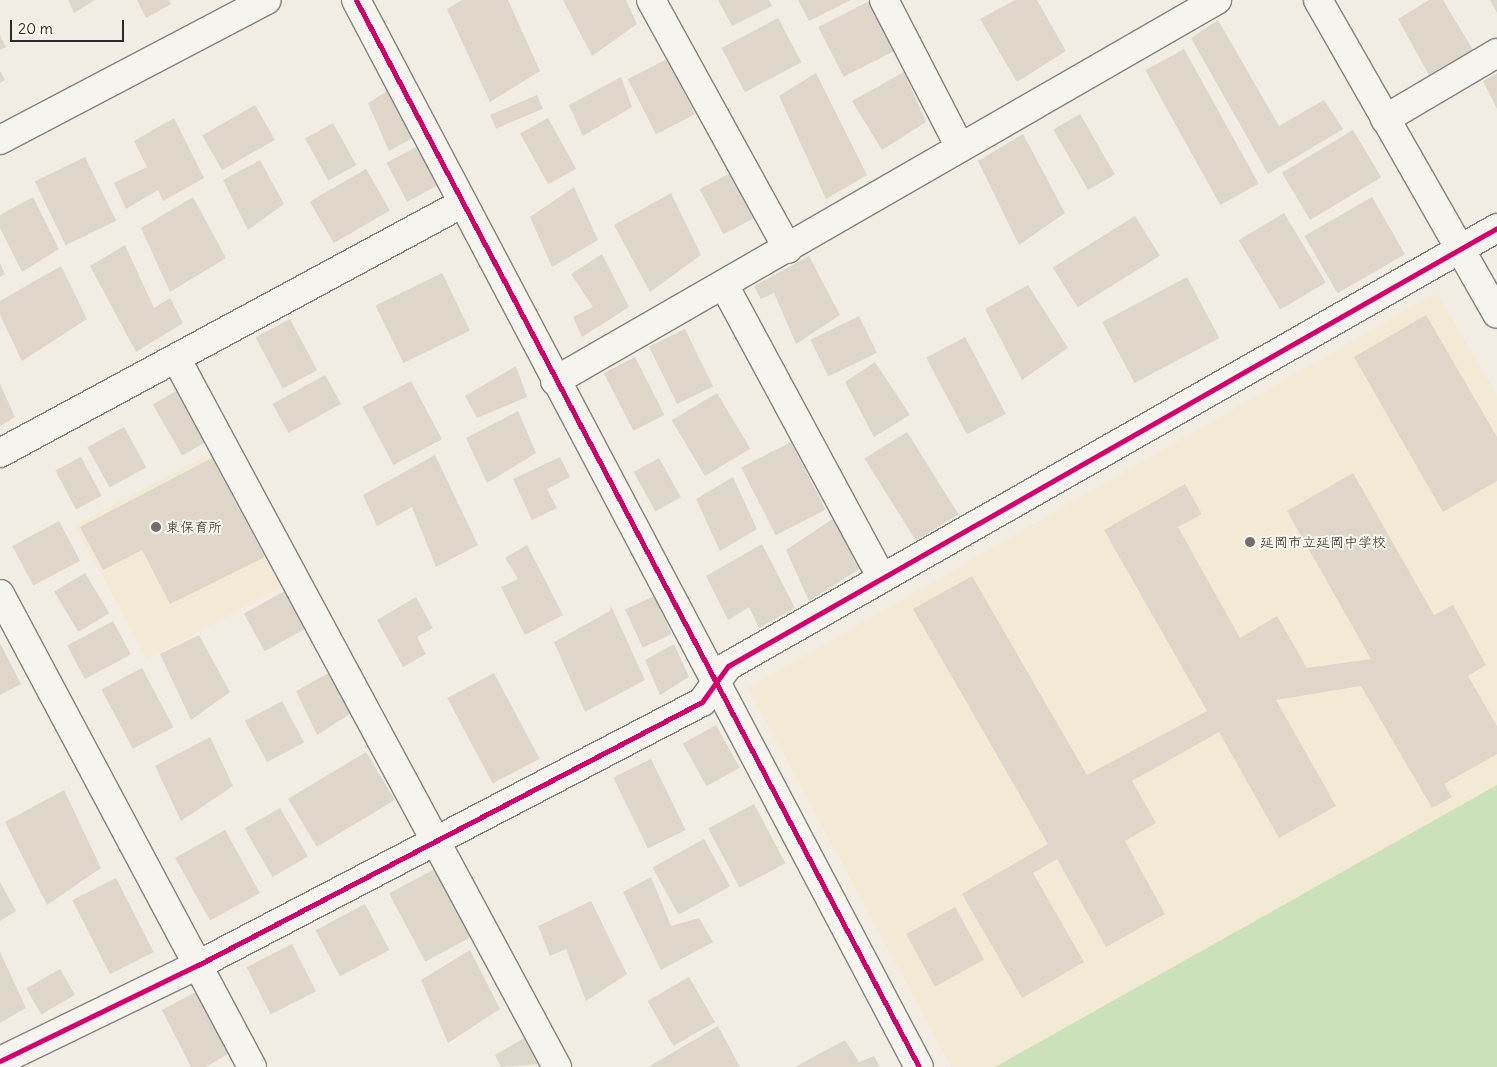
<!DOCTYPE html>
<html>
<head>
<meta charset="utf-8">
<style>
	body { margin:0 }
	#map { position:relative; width:1497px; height:1067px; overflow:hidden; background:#f2ede3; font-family:Delius,"Klee One",sans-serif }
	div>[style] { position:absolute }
	.built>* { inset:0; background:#f3ead6; transform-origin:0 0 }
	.green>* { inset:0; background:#cbe1b9 }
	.building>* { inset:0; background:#ddd6c9; transform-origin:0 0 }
	.roads { filter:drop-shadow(1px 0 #85827e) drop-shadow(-1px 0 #85827e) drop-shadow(0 1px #85827e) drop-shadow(0 -1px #85827e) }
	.street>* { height:28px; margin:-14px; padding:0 14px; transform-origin:14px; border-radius:14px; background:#f5f4ef }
	.secondary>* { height:28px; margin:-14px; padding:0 14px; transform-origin:14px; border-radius:14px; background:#f5f4ef }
	.cycleway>* { height:5px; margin:-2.5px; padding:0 2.5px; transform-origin:2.5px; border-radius:2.5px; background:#d6006c }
	.dots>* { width:14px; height:14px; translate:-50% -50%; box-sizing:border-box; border:2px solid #fbf7ec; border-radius:50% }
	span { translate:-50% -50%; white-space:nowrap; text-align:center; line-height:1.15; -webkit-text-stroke:4px #fbf7ec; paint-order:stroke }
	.poi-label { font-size:14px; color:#2b2b2b }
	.left { translate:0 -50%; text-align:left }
	.scale { position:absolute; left:10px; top:20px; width:114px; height:22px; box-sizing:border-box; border:2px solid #2b2b2b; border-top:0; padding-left:6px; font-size:15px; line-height:18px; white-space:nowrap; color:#2b2b2b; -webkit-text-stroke:4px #fbf7ec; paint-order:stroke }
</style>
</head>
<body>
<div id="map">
	<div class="built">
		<div style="clip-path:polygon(1437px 292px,1497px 395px,1497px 1067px,951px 1067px,748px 688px)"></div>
		<div style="left:213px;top:452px;width:152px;height:156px;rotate:62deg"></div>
	</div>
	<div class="green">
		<div style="clip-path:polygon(1497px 785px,1497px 1067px,995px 1067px)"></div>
	</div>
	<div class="building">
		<div style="clip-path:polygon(68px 0,95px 0,74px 13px)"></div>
		<div style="clip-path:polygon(137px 0,169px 0,171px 4px,146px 18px)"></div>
		<div style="clip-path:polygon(462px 0,508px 0,540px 71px,490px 102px,447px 9px)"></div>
		<div style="clip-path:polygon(563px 0,626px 0,637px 24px,592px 56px)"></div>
		<div style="clip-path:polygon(718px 0,769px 0,772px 6px,732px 26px)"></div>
		<div style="clip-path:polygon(798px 0,851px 0,809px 21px)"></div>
		<div style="clip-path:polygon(1015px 0,1037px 0,1066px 51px,1017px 82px,980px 19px)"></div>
		<div style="clip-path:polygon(1429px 0,1443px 0,1473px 50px,1429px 75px,1398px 19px)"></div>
		<div style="clip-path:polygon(1490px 0,1497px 0,1497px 13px)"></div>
		<div style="left:869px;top:1px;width:56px;height:57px;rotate:63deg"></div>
		<div style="left:778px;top:18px;width:50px;height:64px;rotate:62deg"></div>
		<div style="clip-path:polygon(1218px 20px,1279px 126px,1324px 100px,1343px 129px,1268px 174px,1191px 38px)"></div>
		<div style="clip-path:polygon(0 35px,6px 47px,0 50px)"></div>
		<div style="left:1184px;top:49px;width:154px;height:44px;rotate:61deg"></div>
		<div style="left:667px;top:59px;width:62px;height:44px;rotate:63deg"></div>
		<div style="clip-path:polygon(0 71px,5px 80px,0 83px)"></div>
		<div style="clip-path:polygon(904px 72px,926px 122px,882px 150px,852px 101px)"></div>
		<div style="clip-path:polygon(816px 73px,867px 175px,826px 199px,779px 96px)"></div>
		<div style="clip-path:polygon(1497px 73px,1497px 109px,1483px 81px)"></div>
		<div style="clip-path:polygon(621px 77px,632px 107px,583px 136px,569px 105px)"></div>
		<div style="clip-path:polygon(395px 86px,420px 134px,389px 151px,368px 103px)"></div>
		<div style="left:537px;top:95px;width:15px;height:51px;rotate:67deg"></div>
		<div style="left:255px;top:105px;width:40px;height:61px;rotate:60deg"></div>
		<div style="left:1080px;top:114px;width:70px;height:31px;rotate:60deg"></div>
		<div style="clip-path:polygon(174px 118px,204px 178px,163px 201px,158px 190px,126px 209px,114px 183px,147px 167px,134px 141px)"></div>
		<div style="left:548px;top:118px;width:58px;height:32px;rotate:61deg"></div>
		<div style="left:333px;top:123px;width:48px;height:32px;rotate:61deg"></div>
		<div style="left:1353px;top:130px;width:55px;height:83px;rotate:59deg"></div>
		<div style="clip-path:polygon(1023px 134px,1065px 213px,1019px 245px,978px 161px)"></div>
		<div style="left:420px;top:145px;width:44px;height:38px;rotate:62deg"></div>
		<div style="left:85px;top:157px;width:71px;height:56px;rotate:64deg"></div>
		<div style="clip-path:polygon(260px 160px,284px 204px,248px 230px,223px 180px)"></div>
		<div style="left:366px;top:169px;width:48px;height:65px;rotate:60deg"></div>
		<div style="left:734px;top:171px;width:51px;height:39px;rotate:62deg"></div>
		<div style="clip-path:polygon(574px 187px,598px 240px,552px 267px,530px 217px)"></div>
		<div style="clip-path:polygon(671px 193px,701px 255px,650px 292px,614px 225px)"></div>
		<div style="clip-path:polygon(33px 197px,59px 249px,22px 272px,0 228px,0 215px)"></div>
		<div style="clip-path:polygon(193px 197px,226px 258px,170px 292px,141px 228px)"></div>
		<div style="left:1372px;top:197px;width:66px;height:78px;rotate:60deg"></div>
		<div style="left:1284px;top:213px;width:81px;height:53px;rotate:59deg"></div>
		<div style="left:1135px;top:216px;width:47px;height:97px;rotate:58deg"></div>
		<div style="clip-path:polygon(125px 245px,154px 308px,170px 298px,183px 323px,136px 352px,90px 266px)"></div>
		<div style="clip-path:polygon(602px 254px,629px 307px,582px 337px,573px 317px,593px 307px,571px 274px)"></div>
		<div style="clip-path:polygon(809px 256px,840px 315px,796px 344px,774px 293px,761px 299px,754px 286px)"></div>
		<div style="clip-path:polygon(0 263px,5px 274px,0 277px)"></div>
		<div style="clip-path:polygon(61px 266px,87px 319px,22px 361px,0 315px,0 301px)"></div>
		<div style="left:442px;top:273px;width:64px;height:74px;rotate:64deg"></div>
		<div style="left:1187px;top:277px;width:69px;height:96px;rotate:62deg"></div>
		<div style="clip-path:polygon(1028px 285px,1068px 348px,1022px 380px,985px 309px)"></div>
		<div style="clip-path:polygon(1426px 315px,1497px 437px,1497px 481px,1443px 512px,1354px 357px)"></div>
		<div style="left:859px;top:316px;width:41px;height:54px;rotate:64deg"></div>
		<div style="left:290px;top:319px;width:58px;height:39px;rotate:62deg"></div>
		<div style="left:685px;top:329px;width:64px;height:40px;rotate:64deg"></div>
		<div style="left:965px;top:337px;width:87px;height:44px;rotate:62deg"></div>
		<div style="left:635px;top:357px;width:65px;height:35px;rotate:63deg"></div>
		<div style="clip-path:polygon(875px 362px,910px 415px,874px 437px,845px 382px)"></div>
		<div style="clip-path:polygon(516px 366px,527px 397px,477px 418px,465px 396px)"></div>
		<div style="left:325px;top:375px;width:33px;height:60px;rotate:61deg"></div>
		<div style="left:411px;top:381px;width:66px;height:55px;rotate:62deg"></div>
		<div style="clip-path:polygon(0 384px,15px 417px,0 426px)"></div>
		<div style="left:183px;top:387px;width:59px;height:35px;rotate:60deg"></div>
		<div style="left:717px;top:393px;width:65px;height:53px;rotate:59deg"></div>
		<div style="clip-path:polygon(518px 411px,536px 453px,487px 483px,466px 438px)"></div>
		<div style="left:124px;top:427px;width:46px;height:42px;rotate:61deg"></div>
		<div style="left:907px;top:432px;width:97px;height:50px;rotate:58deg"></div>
		<div style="left:791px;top:442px;width:76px;height:56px;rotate:63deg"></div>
		<div style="clip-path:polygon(435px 455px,478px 545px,436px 567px,412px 507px,377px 526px,363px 495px)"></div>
		<div style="left:81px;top:457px;width:44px;height:29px;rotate:62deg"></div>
		<div style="clip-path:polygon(560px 457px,570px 477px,547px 489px,557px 508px,532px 520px,513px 479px)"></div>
		<div style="clip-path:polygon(212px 458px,265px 557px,170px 604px,142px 550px,103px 570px,80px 527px)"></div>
		<div style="left:659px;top:458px;width:45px;height:29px;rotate:61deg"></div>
		<div style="clip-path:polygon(1353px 473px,1434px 615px,1453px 605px,1486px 665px,1468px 676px,1497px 726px,1497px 754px,1444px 784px,1452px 797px,1432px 808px,1361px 686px,1276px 700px,1336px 806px,1279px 838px,1219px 732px,1132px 781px,1156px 823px,1125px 841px,1165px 914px,1106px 947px,1057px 859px,1033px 873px,1084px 962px,1022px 998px,962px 894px,1048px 844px,913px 609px,972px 576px,1087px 775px,1207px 711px,1104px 530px,1185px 484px,1202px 514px,1178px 527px,1240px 638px,1277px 616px,1307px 668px,1371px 659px,1287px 511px)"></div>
		<div style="clip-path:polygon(733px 477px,757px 529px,720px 551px,696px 499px)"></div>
		<div style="clip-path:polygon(837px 516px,864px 566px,809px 601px,786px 550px)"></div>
		<div style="left:59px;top:521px;width:45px;height:53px;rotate:62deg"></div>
		<div style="clip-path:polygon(762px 544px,795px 608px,759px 628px,749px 607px,728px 620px,706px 576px)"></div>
		<div style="clip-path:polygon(527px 545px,563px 615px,525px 635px,501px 587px,518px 579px,505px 558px)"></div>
		<div style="left:85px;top:573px;width:47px;height:36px;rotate:59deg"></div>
		<div style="left:292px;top:587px;width:43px;height:55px;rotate:61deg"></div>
		<div style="left:654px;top:596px;width:42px;height:32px;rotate:65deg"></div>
		<div style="clip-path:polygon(416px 597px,433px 628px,417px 637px,426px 654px,403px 667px,377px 620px)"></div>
		<div style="clip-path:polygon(611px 606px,645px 680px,585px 712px,554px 642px,610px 611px)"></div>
		<div style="left:113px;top:621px;width:38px;height:52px;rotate:62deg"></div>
		<div style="clip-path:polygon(199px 635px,230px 692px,191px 720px,160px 654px)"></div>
		<div style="clip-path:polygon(0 643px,21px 684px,0 695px)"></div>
		<div style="clip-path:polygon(674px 644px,689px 677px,660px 695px,645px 660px)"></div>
		<div style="left:142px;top:668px;width:67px;height:46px;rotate:62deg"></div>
		<div style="clip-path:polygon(332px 671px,353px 712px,317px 735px,296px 691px)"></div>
		<div style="left:494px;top:673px;width:97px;height:53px;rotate:62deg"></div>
		<div style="left:282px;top:701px;width:47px;height:42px;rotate:62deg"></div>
		<div style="left:716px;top:725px;width:49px;height:38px;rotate:61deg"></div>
		<div style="clip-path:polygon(210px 737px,233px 786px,181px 821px,155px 766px)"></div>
		<div style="left:366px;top:752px;width:56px;height:91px;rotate:59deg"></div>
		<div style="left:651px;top:759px;width:79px;height:42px;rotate:64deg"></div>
		<div style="clip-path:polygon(64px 790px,101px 868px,47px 905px,5px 822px)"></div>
		<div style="left:754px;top:804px;width:67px;height:52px;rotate:62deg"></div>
		<div style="left:280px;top:808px;width:56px;height:41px;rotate:60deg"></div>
		<div style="left:225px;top:830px;width:72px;height:57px;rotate:61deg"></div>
		<div style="left:704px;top:839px;width:54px;height:59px;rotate:61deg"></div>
		<div style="left:435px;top:869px;width:77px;height:52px;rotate:62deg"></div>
		<div style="clip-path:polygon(651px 877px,671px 926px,699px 918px,713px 942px,661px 970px,623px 892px)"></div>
		<div style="left:116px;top:878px;width:83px;height:49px;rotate:63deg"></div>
		<div style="clip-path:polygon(0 882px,16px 911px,0 921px)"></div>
		<div style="clip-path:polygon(591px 901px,627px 974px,586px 1001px,566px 949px,550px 956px,538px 926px)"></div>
		<div style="left:365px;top:904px;width:52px;height:56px;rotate:62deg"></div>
		<div style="left:955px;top:907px;width:60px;height:56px;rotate:61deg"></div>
		<div style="left:292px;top:944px;width:53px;height:51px;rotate:63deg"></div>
		<div style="clip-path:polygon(470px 950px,500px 1009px,448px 1043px,421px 980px)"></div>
		<div style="clip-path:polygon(0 952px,26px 1008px,0 1023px)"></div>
		<div style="left:60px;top:969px;width:30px;height:39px;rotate:60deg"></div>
		<div style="left:689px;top:977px;width:52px;height:48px;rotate:60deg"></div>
		<div style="clip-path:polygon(201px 989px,234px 1050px,206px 1067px,191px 1067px,162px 1010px)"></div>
		<div style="clip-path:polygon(718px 1026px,740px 1067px,648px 1067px)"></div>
		<div style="clip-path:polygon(524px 1038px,538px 1064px,501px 1067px,495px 1055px)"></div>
		<div style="clip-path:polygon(845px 1040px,859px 1062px,874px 1056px,880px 1067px,795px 1067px)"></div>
	</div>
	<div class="roads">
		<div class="street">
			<div style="left:356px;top:0;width:1206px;rotate:62.18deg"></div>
			<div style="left:651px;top:0;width:284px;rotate:61.2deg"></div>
			<div style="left:884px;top:0;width:165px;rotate:62.7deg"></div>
			<div style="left:1385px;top:119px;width:130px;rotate:-30.5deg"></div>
			<div style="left:724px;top:285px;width:333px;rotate:61.7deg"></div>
			<div style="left:177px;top:360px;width:803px;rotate:61.74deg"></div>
			<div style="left:555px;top:381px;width:764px;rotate:-29.92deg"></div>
			<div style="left:0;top:453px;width:526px;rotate:-28.37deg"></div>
			<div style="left:0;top:594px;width:536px;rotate:61.95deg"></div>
			<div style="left:0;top:1061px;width:220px;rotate:-25.9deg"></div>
			<div style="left:198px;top:965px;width:568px;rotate:-27.56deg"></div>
			<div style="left:702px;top:702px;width:44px;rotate:-54.2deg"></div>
			<div style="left:728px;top:666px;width:885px;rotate:-29.66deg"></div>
		</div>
		<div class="secondary">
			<div style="left:1318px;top:0;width:361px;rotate:60.3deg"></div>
			<div style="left:0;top:140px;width:301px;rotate:-27.7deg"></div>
		</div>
	</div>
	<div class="cycleway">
		<div style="left:356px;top:0;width:1206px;rotate:62.18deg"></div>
		<div style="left:0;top:1061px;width:220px;rotate:-25.9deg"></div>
		<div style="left:198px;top:965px;width:568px;rotate:-27.56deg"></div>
		<div style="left:702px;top:702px;width:44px;rotate:-54.2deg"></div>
		<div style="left:728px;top:666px;width:885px;rotate:-29.66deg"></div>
	</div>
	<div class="dots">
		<div style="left:156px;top:527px;background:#716f6b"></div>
		<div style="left:1250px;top:542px;background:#716f6b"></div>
	</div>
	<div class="poi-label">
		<span class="left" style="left:166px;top:527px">東保育所</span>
		<span class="left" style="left:1260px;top:542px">延岡市立延岡中学校</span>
	</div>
	<div class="scale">20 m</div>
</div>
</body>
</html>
